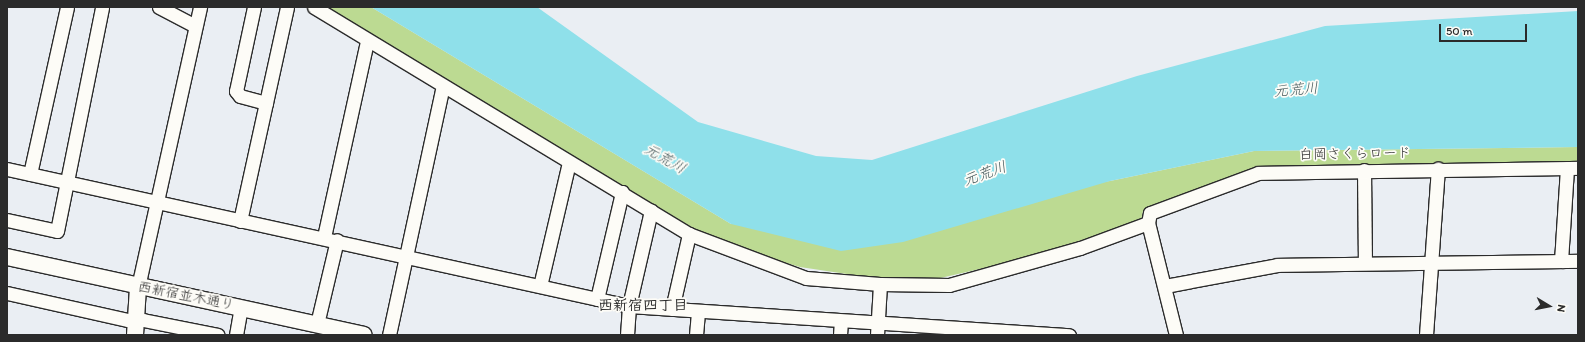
<!DOCTYPE html>
<html>
<head>
<meta charset="utf-8">
<style>
	body { margin:0 }
	#map { position:relative; width:1585px; height:342px; overflow:hidden; background:#eaeef3; font-family:Itim,"Klee One",sans-serif }
	div>[style] { position:absolute }
	.green>* { inset:0; background:#bcda92 }
	.water>* { inset:0; background:#8fe0ea }
	.roads { filter:drop-shadow(1px 0 #2b2b2b) drop-shadow(-1px 0 #2b2b2b) drop-shadow(0 1px #2b2b2b) drop-shadow(0 -1px #2b2b2b) }
	.minor>* { height:13px; margin:-6.5px; padding:0 6.5px; transform-origin:6.5px; border-radius:6.5px; background:#fdfcf7 }
	.tertiary>* { height:16px; margin:-8px; padding:0 8px; transform-origin:8px; border-radius:8px; background:#fdfcf7 }
	span { translate:-50% -50%; white-space:nowrap; text-align:center; line-height:1.15; -webkit-text-stroke:3.5px #fdfcf7; paint-order:stroke }
	.street-label { font-size:14px; color:#2b2b2b }
	.water-label { font-size:15px; color:#44585b; font-style:italic }
	.neighbourhood-label { font-size:15px; color:#2b2b2b; font-weight:700 }
	.frame { position:absolute; inset:0; border:8px solid #2b2b2b; pointer-events:none }
	.north { position:absolute; left:1529px; top:286px; width:40px; height:40px; -webkit-text-stroke:3px #fdfcf7; paint-order:stroke; rotate:100deg; font-size:11px; font-weight:700; line-height:16px; text-align:center; color:#2b2b2b }
	.north::after { content:''; display:block; margin:auto; width:14px; height:18px; background:#2b2b2b; clip-path:polygon(50% 0,100% 100%,50% 72%,0 100%) }
	.scale { position:absolute; left:1439px; top:24px; width:88px; height:18px; box-sizing:border-box; border:2px solid #2b2b2b; border-top:0; padding-left:5px; font-size:12px; line-height:14px; white-space:nowrap; color:#2b2b2b; -webkit-text-stroke:3px #fdfcf7; paint-order:stroke }
</style>
</head>
<body>
<div id="map">
	<div class="green">
		<div style="clip-path:polygon(325px 7px,371px 7px,731px 224px,1110px 181px,1254px 151px,1578px 147px,1578px 161px,1259px 167px,1143px 211px,1141px 221px,1023px 259px,936px 279px,880px 279px,800px 267px,718px 243px)"></div>
	</div>
	<div class="water">
		<div style="clip-path:polygon(371px 7px,537px 7px,698px 122px,816px 156px,872px 160px,1137px 76px,1325px 26px,1578px 11px,1578px 147px,1254px 151px,1110px 181px,903px 242px,841px 251px,731px 224px)"></div>
	</div>
	<div class="roads">
		<div class="minor">
			<div style="left:159px;top:7px;width:41px;rotate:27.8deg"></div>
			<div style="left:254px;top:7px;width:86px;rotate:102.1deg"></div>
			<div style="left:236px;top:91px;width:6px;rotate:51deg"></div>
			<div style="left:240px;top:96px;width:27px;rotate:15deg"></div>
			<div style="left:314px;top:7px;width:438px;rotate:31.2deg"></div>
			<div style="left:689px;top:234px;width:125px;rotate:20.6deg"></div>
			<div style="left:806px;top:278px;width:74px;rotate:4.6deg"></div>
			<div style="left:880px;top:284px;width:69px;rotate:0.8deg"></div>
			<div style="left:949px;top:285px;width:136px;rotate:-15.8deg"></div>
			<div style="left:1080px;top:248px;width:72px;rotate:-20.2deg"></div>
			<div style="left:7px;top:169px;width:637px;rotate:12.42deg"></div>
			<div style="left:629px;top:306px;width:441px;rotate:3.8deg"></div>
			<div style="left:1364px;top:170px;width:93px;rotate:89.4deg"></div>
			<div style="left:30px;top:174px;width:171px;rotate:-77.5deg"></div>
			<div style="left:7px;top:220px;width:51px;rotate:12.4deg"></div>
			<div style="left:57px;top:231px;width:228px;rotate:-78.6deg"></div>
			<div style="left:240px;top:221px;width:219px;rotate:-77.6deg"></div>
			<div style="left:324px;top:237px;width:201px;rotate:-77.6deg"></div>
			<div style="left:1561px;top:261px;width:93px;rotate:-86.3deg"></div>
			<div style="left:540px;top:286px;width:127px;rotate:-76.8deg"></div>
			<div style="left:1165px;top:286px;width:114px;rotate:-10.6deg"></div>
			<div style="left:1277px;top:265px;width:301px;rotate:-0.8deg"></div>
			<div style="left:138px;top:287px;width:287px;rotate:-77.5deg"></div>
			<div style="left:7px;top:293px;width:124px;rotate:12.6deg"></div>
			<div style="left:128px;top:320px;width:15px"></div>
			<div style="left:143px;top:320px;width:76px;rotate:11.3deg"></div>
			<div style="left:597px;top:299px;width:110px;rotate:-76.8deg"></div>
			<div style="left:672px;top:309px;width:77px;rotate:-77.2deg"></div>
			<div style="left:317px;top:324px;width:86px;rotate:-76.6deg"></div>
			<div style="left:236px;top:335px;width:28px;rotate:-80deg"></div>
			<div style="left:389px;top:335px;width:255px;rotate:-77.8deg"></div>
			<div style="left:627px;top:335px;width:29px;rotate:-86deg"></div>
			<div style="left:629px;top:306px;width:98px;rotate:-77deg"></div>
			<div style="left:696px;top:335px;width:24px;rotate:-85deg"></div>
			<div style="left:840px;top:335px;width:14px;rotate:-86deg"></div>
			<div style="left:877px;top:335px;width:51px;rotate:-86.6deg"></div>
			<div style="left:1176px;top:335px;width:115px;rotate:-104deg"></div>
			<div style="left:1148px;top:223px;width:10px;rotate:-79deg"></div>
			<div style="left:1150px;top:213px;width:115px;rotate:-20.3deg"></div>
			<div style="left:1258px;top:173px;width:320px;rotate:-0.9deg"></div>
			<div style="left:1426px;top:335px;width:167px;rotate:-85.9deg"></div>
		</div>
		<div class="tertiary">
			<div style="left:7px;top:257px;width:365px;rotate:12.3deg"></div>
			<div style="left:135px;top:335px;width:48px;rotate:-86.4deg"></div>
		</div>
	</div>
	<div class="street-label">
		<span style="left:1355px;top:154px;rotate:-1deg">白岡さくらロード</span>
		<span style="left:186px;top:296px;rotate:11deg">西新宿並木通り</span>
	</div>
	<div class="water-label">
		<span style="left:1296px;top:90px;rotate:-5deg">元荒川</span>
		<span style="left:665px;top:159px;rotate:30deg">元荒川</span>
		<span style="left:985px;top:174px;rotate:-20deg">元荒川</span>
	</div>
	<div class="neighbourhood-label">
		<span style="left:643px;top:306px">西新宿四丁目</span>
	</div>
	<div class="frame"></div>
	<div class="north">N</div>
	<div class="scale">50 m</div>
</div>
</body>
</html>
